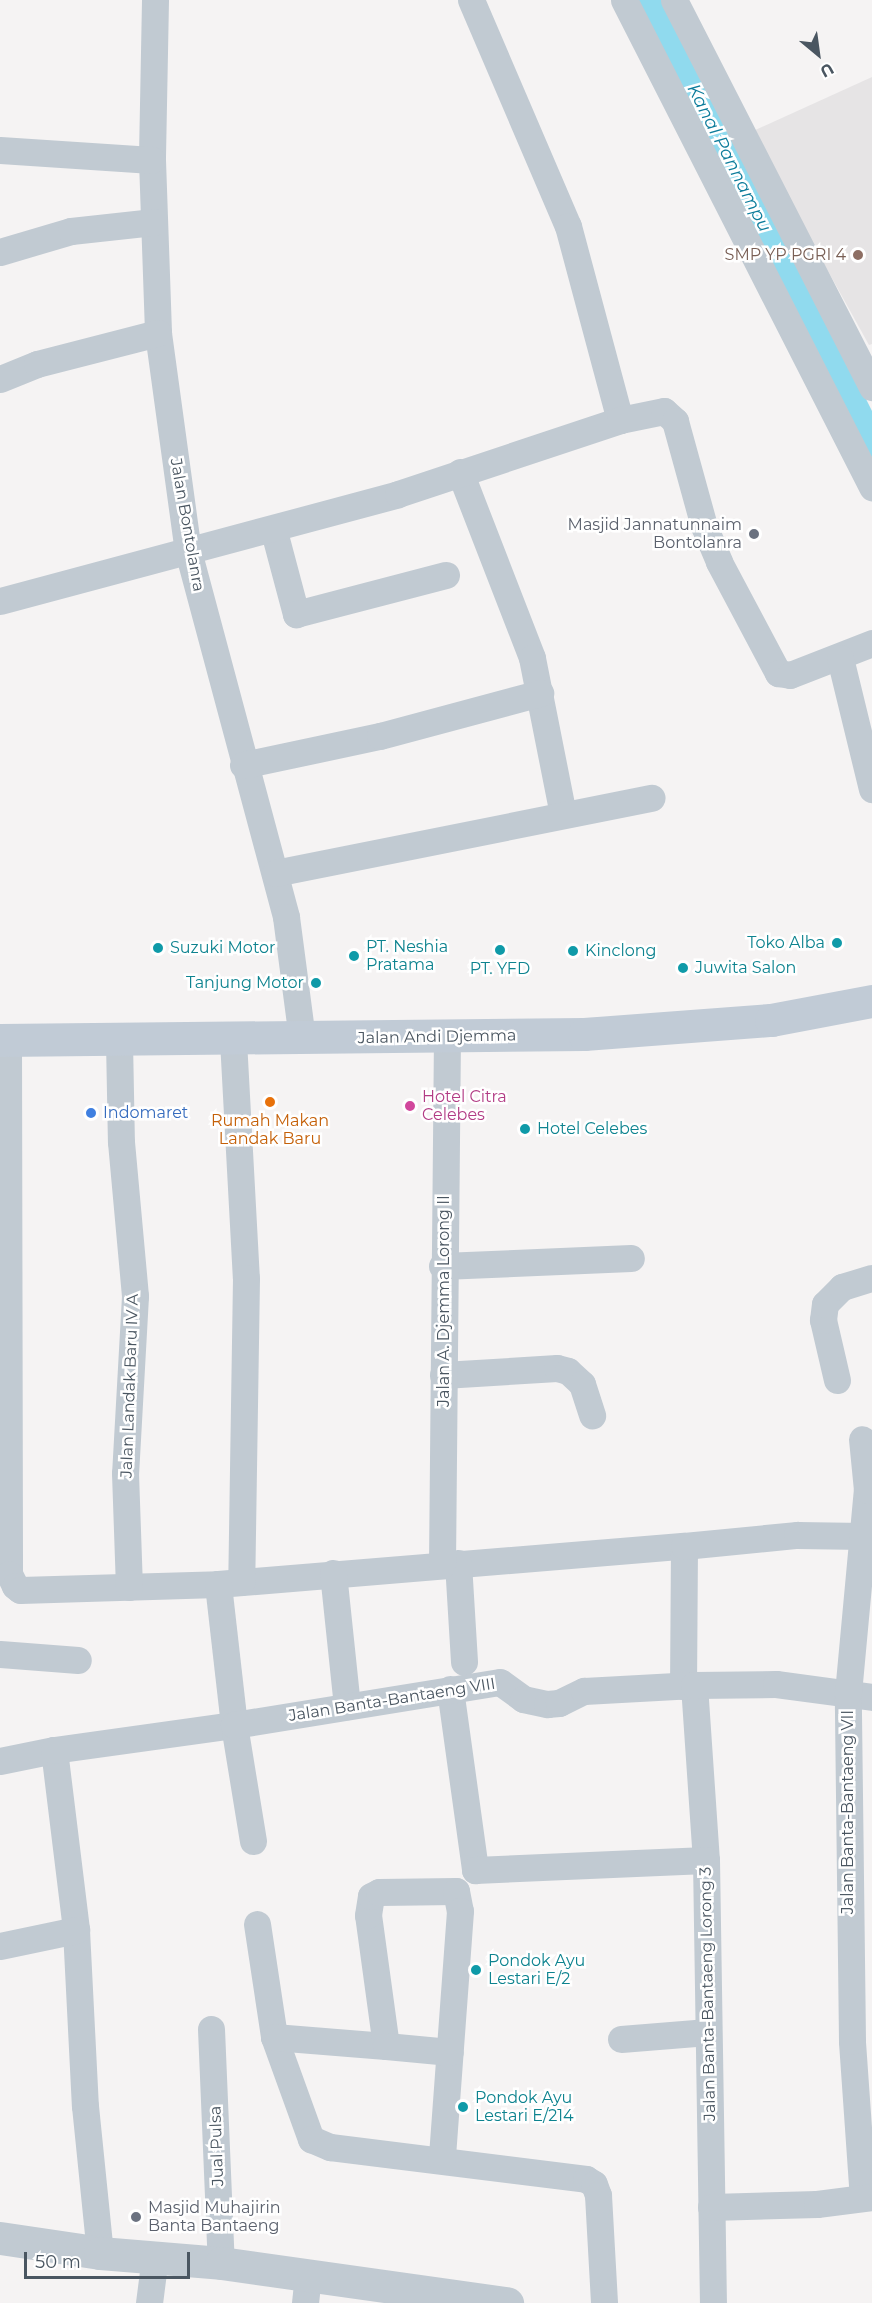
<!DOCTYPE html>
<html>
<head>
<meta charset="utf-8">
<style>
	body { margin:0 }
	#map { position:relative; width:872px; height:2303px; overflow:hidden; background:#f5f3f3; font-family:Montserrat,sans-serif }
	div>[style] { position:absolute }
	.education>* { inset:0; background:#e6e4e5 }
	.water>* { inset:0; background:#90daee }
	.minor>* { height:27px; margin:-13.5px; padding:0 13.5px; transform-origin:13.5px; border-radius:13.5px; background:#c1cad2 }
	.tertiary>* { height:33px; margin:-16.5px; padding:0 16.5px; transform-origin:16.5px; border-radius:16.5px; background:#c1cad2 }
	.secondary>* { height:33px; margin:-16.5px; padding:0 16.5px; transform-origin:16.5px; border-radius:16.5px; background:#c1cbd6 }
	.dots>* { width:16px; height:16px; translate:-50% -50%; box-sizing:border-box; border:3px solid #fff; border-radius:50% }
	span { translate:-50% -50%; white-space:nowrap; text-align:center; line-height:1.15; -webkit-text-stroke:5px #fff; paint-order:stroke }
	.education-label { font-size:16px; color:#785e54 }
	.right { translate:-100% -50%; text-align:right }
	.street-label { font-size:16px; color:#4a5661 }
	.worship-label { font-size:16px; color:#5b616d }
	.left { translate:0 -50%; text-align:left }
	.culture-label { font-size:16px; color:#0d838f }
	.hotel-label { font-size:16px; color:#b23c85 }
	.shop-label { font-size:16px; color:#366cbe }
	.food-label { font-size:16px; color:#c56008 }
	.water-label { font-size:18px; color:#0c7c9b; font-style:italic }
	.north { position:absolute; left:788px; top:24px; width:60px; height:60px; -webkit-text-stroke:4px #fff; paint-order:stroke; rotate:151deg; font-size:16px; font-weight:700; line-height:24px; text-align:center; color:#4a5661 }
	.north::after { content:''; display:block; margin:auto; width:21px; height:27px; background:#4a5661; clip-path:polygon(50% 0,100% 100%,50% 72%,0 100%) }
	.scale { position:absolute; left:24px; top:2252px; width:166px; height:27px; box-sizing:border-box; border:3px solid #4a5661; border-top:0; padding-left:8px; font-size:18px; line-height:21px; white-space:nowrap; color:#4a5661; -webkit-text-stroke:4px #fff; paint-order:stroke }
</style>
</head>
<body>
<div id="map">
	<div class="education">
		<div style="clip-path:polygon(872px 77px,872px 344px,869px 345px,751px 132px)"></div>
	</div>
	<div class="water">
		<div style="clip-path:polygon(635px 0,666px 0,742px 150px,872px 411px,872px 475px)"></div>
	</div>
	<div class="minor">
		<div style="left:155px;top:0;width:160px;rotate:91.1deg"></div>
		<div style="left:152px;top:160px;width:173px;rotate:88deg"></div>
		<div style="left:158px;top:333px;width:220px;rotate:82.2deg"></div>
		<div style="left:188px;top:551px;width:379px;rotate:75deg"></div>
		<div style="left:286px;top:917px;width:123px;rotate:82.5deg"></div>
		<div style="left:471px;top:0;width:246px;rotate:66.8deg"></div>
		<div style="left:568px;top:226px;width:201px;rotate:75deg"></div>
		<div style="left:624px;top:0;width:547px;rotate:63.01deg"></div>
		<div style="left:674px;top:0;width:435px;rotate:62.9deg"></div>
		<div style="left:0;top:150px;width:152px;rotate:3.8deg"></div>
		<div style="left:0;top:252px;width:74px;rotate:-16.5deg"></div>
		<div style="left:71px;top:231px;width:83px;rotate:-6.2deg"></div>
		<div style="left:0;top:379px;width:40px;rotate:-22deg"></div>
		<div style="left:37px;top:364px;width:125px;rotate:-14.4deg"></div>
		<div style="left:460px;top:472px;width:199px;rotate:68.8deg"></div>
		<div style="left:532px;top:658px;width:159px;rotate:78.8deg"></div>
		<div style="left:276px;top:539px;width:78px;rotate:75.1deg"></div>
		<div style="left:296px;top:614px;width:155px;rotate:-14.6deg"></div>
		<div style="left:0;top:601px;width:412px;rotate:-15deg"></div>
		<div style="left:398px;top:494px;width:234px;rotate:-18.4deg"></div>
		<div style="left:620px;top:420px;width:45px;rotate:-11.6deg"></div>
		<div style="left:664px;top:411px;width:15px;rotate:42deg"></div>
		<div style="left:675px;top:421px;width:109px;rotate:74.6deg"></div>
		<div style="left:704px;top:526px;width:39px;rotate:67deg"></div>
		<div style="left:719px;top:562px;width:126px;rotate:62deg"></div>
		<div style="left:778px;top:673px;width:12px;rotate:9deg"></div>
		<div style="left:790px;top:675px;width:88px;rotate:-21.3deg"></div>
		<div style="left:840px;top:658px;width:135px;rotate:76.3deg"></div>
		<div style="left:243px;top:765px;width:140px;rotate:-12deg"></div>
		<div style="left:380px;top:736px;width:166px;rotate:-15deg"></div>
		<div style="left:275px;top:873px;width:384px;rotate:-11.3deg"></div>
		<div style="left:8px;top:1040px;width:534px;rotate:89.89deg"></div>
		<div style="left:9px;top:1574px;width:13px;rotate:63deg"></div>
		<div style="left:15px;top:1586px;width:6px;rotate:39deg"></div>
		<div style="left:20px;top:1590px;width:198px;rotate:-1.7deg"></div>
		<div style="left:218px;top:1584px;width:468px;rotate:-4.7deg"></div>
		<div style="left:684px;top:1546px;width:140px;rotate:90.4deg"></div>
		<div style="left:233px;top:1040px;width:238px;rotate:86.9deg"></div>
		<div style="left:246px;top:1278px;width:304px;rotate:90.9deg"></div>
		<div style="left:119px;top:1041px;width:101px;rotate:88.9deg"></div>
		<div style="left:121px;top:1142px;width:155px;rotate:84.8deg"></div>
		<div style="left:135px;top:1296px;width:177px;rotate:93.2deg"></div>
		<div style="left:125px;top:1473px;width:114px;rotate:88deg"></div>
		<div style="left:442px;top:1266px;width:189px;rotate:-2.4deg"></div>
		<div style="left:443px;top:1375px;width:114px;rotate:-3.5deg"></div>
		<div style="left:557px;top:1368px;width:11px;rotate:15deg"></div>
		<div style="left:568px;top:1371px;width:19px;rotate:43deg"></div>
		<div style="left:582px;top:1384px;width:33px;rotate:72deg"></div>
		<div style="left:837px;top:1380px;width:62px;rotate:-103.1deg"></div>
		<div style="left:823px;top:1320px;width:16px;rotate:-83deg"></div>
		<div style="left:825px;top:1304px;width:24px;rotate:-45deg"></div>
		<div style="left:842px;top:1287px;width:31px;rotate:-17deg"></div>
		<div style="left:684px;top:1546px;width:114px;rotate:-5.6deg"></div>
		<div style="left:797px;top:1535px;width:67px;rotate:0.9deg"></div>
		<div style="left:458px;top:1563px;width:99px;rotate:86.5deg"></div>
		<div style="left:442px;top:1565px;width:527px;rotate:-89.46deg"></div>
		<div style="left:333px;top:1573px;width:134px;rotate:84deg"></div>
		<div style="left:0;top:1654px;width:78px;rotate:4.4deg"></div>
		<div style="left:694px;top:1685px;width:175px;rotate:86.1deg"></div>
		<div style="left:706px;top:1860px;width:443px;rotate:89.1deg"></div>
		<div style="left:450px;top:1689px;width:183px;rotate:82.1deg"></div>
		<div style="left:475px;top:1870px;width:231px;rotate:-2.5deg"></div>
		<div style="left:54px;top:1750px;width:181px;rotate:83deg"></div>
		<div style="left:76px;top:1930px;width:176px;rotate:87.1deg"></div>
		<div style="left:85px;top:2106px;width:148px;rotate:84.2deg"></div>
		<div style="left:0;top:1761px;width:55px;rotate:-11.5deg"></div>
		<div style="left:54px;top:1750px;width:182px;rotate:-7.9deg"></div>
		<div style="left:234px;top:1725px;width:142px;rotate:-96.5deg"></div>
		<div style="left:253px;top:1841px;width:118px;rotate:-99.3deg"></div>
		<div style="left:234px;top:1725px;width:269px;rotate:-9.2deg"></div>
		<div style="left:500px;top:1682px;width:29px;rotate:36deg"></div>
		<div style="left:523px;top:1699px;width:25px;rotate:12deg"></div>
		<div style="left:547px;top:1704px;width:12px;rotate:-5deg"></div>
		<div style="left:559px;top:1703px;width:28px;rotate:-26deg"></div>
		<div style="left:584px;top:1691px;width:110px;rotate:-3.1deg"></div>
		<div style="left:694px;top:1685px;width:82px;rotate:-0.7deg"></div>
		<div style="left:776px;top:1684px;width:97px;rotate:7.7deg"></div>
		<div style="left:257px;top:1924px;width:114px;rotate:81.4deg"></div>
		<div style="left:274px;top:2037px;width:109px;rotate:70.1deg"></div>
		<div style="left:311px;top:2139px;width:21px;rotate:23deg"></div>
		<div style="left:330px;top:2147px;width:258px;rotate:7.1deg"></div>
		<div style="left:586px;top:2179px;width:9px;rotate:32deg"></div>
		<div style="left:594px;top:2184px;width:12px;rotate:70deg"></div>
		<div style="left:598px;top:2195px;width:108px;rotate:86.8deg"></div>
		<div style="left:0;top:1946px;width:78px;rotate:-11.9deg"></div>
		<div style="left:211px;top:2029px;width:234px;rotate:87.6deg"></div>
		<div style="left:274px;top:2037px;width:112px;rotate:4.6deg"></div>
		<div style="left:386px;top:2046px;width:132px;rotate:-97.8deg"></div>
		<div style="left:368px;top:1915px;width:19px;rotate:-81deg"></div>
		<div style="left:371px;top:1896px;width:9px;rotate:-27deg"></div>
		<div style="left:379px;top:1892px;width:77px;rotate:-0.7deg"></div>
		<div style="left:456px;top:1891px;width:20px;rotate:79deg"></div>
		<div style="left:460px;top:1911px;width:249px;rotate:94.2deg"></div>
		<div style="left:621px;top:2039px;width:87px;rotate:-4.6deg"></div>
		<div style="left:386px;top:2046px;width:64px;rotate:5.4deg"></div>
		<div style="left:862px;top:2185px;width:144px;rotate:-94deg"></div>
		<div style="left:852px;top:2041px;width:348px;rotate:-90.7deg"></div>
		<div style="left:848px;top:1693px;width:204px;rotate:-84.7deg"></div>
		<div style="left:867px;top:1490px;width:51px;rotate:-95.6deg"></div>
		<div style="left:711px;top:2207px;width:106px;rotate:-1.6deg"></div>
		<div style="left:817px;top:2204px;width:55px;rotate:-7.3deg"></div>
		<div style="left:149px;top:2303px;width:47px;rotate:-82.7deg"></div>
		<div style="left:305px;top:2303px;width:27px;rotate:-84deg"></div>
	</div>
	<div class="tertiary">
		<div style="left:0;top:2238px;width:101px;rotate:8.5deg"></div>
		<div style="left:100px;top:2253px;width:121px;rotate:4.7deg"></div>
		<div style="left:221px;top:2263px;width:289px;rotate:8deg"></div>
	</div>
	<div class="secondary">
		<div style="left:0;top:1040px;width:584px;rotate:-0.59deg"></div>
		<div style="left:584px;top:1034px;width:188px;rotate:-4.3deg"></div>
		<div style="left:771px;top:1020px;width:103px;rotate:-10.7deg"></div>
	</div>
	<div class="dots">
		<div style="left:858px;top:255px;background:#8d6e63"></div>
		<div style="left:754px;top:534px;background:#6b7280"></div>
		<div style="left:837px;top:943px;background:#0f9aa8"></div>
		<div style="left:158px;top:948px;background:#0f9aa8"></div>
		<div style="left:500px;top:950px;background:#0f9aa8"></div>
		<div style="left:573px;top:951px;background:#0f9aa8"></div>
		<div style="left:354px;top:956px;background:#0f9aa8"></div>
		<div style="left:683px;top:968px;background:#0f9aa8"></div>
		<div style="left:316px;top:983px;background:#0f9aa8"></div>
		<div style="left:270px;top:1102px;background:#e8710a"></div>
		<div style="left:410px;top:1106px;background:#d1479c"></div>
		<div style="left:91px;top:1113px;background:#3f7fe0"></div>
		<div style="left:525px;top:1129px;background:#0f9aa8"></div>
		<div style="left:476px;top:1970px;background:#0f9aa8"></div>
		<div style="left:463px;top:2107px;background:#0f9aa8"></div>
		<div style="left:136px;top:2217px;background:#6b7280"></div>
	</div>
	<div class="education-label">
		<span class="right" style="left:846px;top:255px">SMP YP PGRI 4</span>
	</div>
	<div class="street-label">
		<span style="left:187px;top:525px;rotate:80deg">Jalan Bontolanra</span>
		<span style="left:437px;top:1037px;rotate:-1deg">Jalan Andi Djemma</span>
		<span style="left:444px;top:1301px;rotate:-90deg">Jalan A. Djemma Lorong II</span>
		<span style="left:130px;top:1386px;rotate:-88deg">Jalan Landak Baru IV A</span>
		<span style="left:392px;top:1700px;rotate:-9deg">Jalan Banta-Bantaeng VIII</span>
		<span style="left:848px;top:1812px;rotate:-90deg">Jalan Banta-Bantaeng VII</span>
		<span style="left:708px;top:1994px;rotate:-91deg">Jalan Banta-Bantaeng Lorong 3</span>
		<span style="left:217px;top:2146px;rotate:-92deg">Jual Pulsa</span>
	</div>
	<div class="worship-label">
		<span class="right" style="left:742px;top:534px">Masjid Jannatunnaim<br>Bontolanra</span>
		<span class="left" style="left:148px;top:2217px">Masjid Muhajirin<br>Banta Bantaeng</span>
	</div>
	<div class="culture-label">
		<span class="right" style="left:825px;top:943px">Toko Alba</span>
		<span class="left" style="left:366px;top:956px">PT. Neshia<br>Pratama</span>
		<span class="left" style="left:170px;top:948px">Suzuki Motor</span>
		<span class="left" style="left:585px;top:951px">Kinclong</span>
		<span class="left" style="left:695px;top:968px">Juwita Salon</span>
		<span style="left:500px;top:969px">PT. YFD</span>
		<span class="right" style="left:304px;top:983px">Tanjung Motor</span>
		<span class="left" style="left:537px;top:1129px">Hotel Celebes</span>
		<span class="left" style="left:488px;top:1970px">Pondok Ayu<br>Lestari E/2</span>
		<span class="left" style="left:475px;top:2107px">Pondok Ayu<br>Lestari E/214</span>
	</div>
	<div class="hotel-label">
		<span class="left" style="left:422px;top:1106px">Hotel Citra<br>Celebes</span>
	</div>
	<div class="shop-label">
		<span class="left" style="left:103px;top:1113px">Indomaret</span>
	</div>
	<div class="food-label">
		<span style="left:270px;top:1130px">Rumah Makan<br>Landak Baru</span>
	</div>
	<div class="water-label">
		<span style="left:729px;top:158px;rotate:63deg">Kanal Pannampu</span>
	</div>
	<div class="north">U</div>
	<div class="scale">50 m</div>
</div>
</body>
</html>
